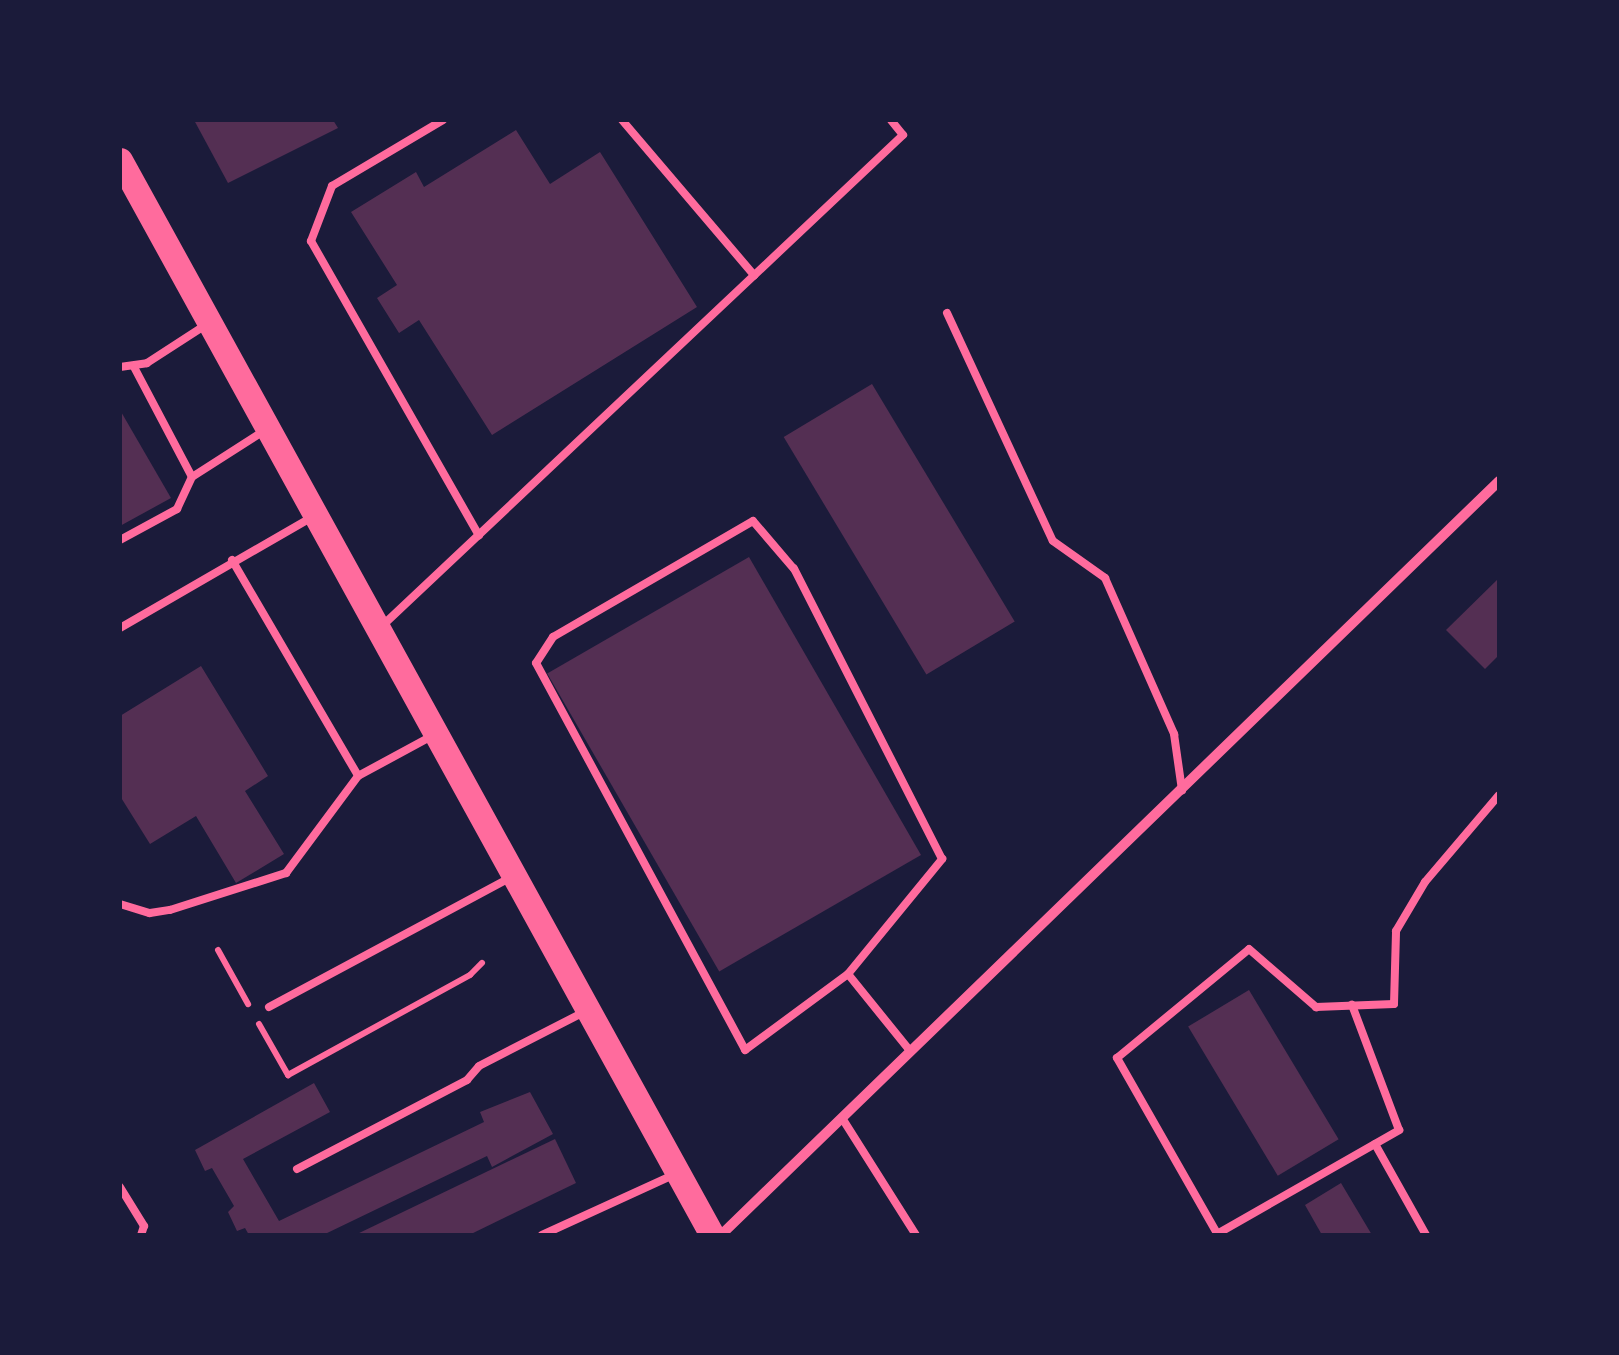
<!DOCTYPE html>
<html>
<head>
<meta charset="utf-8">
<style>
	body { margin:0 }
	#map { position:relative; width:1619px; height:1355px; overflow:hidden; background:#1b1b3a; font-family:"Nunito Sans",sans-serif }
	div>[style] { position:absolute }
	.building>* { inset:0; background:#542f53; transform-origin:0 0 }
	.path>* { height:6px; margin:-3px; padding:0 3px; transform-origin:3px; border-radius:3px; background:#ff6b9d }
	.service>* { height:8px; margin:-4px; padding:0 4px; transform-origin:4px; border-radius:4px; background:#ff6b9d }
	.minor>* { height:10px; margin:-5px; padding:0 5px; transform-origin:5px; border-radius:5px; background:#ff6b9d }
	.primary>* { height:25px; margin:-12.5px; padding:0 12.5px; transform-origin:12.5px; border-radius:12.5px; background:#ff6b9d }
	span { translate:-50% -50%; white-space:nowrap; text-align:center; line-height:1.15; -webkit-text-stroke:8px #1b1b3a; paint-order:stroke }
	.frame { position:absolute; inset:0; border:122px solid #1b1b3a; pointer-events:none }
</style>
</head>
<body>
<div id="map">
	<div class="building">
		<div style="clip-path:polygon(194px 120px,333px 120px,338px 128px,228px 183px)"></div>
		<div style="clip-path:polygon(516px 130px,550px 184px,600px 152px,697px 307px,492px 435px,419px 320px,399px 333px,377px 298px,397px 285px,351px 212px,416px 172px,424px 187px)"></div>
		<div style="left:872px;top:384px;width:277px;height:103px;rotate:59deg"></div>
		<div style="clip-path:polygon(120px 410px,171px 498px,120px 526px)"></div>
		<div style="left:749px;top:557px;width:344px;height:233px;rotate:60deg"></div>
		<div style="clip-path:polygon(1499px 578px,1499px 655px,1485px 669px,1446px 630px)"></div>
		<div style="clip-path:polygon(201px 666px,268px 776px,245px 791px,284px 854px,236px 883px,196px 816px,150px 844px,120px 796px,120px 716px)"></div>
		<div style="left:1249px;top:990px;width:174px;height:71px;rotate:59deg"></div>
		<div style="clip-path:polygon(314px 1083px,330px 1112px,243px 1159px,279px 1221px,484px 1122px,480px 1112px,530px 1092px,553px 1134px,492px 1167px,487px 1156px,323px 1235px,249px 1235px,245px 1228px,237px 1231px,228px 1212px,234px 1206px,212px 1168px,205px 1171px,195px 1150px)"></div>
		<div style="clip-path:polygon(555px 1139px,576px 1183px,469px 1235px,355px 1235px)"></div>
		<div style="clip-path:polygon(1341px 1183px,1372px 1235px,1322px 1235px,1305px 1205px)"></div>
	</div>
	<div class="path">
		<div style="left:218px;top:950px;width:62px;rotate:60.9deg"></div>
		<div style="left:259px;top:1024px;width:59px;rotate:60.4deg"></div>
		<div style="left:288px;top:1075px;width:208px;rotate:-28.8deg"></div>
		<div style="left:470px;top:975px;width:17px;rotate:-45deg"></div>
	</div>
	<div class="service">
		<div style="left:443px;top:120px;width:129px;rotate:149.3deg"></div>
		<div style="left:332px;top:186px;width:59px;rotate:110.9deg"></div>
		<div style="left:311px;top:241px;width:339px;rotate:60.3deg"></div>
		<div style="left:622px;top:120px;width:204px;rotate:49.6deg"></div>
		<div style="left:947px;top:313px;width:251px;rotate:65.1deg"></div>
		<div style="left:1053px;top:541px;width:64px;rotate:35.4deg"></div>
		<div style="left:1105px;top:578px;width:171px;rotate:66.1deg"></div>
		<div style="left:1174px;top:734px;width:57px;rotate:81.9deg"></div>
		<div style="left:120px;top:367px;width:27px;rotate:-8deg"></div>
		<div style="left:147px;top:363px;width:72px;rotate:-33deg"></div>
		<div style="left:134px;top:367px;width:124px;rotate:62.2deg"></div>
		<div style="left:120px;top:540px;width:65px;rotate:-28.5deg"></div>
		<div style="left:177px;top:509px;width:35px;rotate:-65deg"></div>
		<div style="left:192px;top:477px;width:85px;rotate:-32.6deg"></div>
		<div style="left:232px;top:560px;width:250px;rotate:59.7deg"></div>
		<div style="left:382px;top:626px;width:716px;rotate:-43.3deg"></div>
		<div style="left:903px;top:135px;width:19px;rotate:-129deg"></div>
		<div style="left:120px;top:628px;width:222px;rotate:-30deg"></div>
		<div style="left:120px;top:904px;width:31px;rotate:17deg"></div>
		<div style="left:150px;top:913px;width:20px;rotate:-9deg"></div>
		<div style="left:170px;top:910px;width:122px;rotate:-17.7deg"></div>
		<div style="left:286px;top:873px;width:121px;rotate:-53.4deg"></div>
		<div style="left:358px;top:776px;width:84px;rotate:-28.4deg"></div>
		<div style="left:848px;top:974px;width:149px;rotate:-50.7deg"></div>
		<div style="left:942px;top:859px;width:326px;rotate:-117deg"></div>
		<div style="left:794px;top:569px;width:63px;rotate:-130.5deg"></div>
		<div style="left:753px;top:521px;width:231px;rotate:149.9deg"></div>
		<div style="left:553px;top:637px;width:31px;rotate:123deg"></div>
		<div style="left:536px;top:663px;width:440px;rotate:61.6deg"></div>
		<div style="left:745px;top:1050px;width:128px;rotate:-36.4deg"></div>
		<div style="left:848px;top:974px;width:100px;rotate:51.1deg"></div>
		<div style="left:269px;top:1007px;width:273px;rotate:-28.2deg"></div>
		<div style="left:842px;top:1118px;width:138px;rotate:57.7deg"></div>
		<div style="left:1375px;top:1144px;width:104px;rotate:60.7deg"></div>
		<div style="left:297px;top:1169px;width:192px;rotate:-27.6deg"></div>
		<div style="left:467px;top:1080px;width:18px;rotate:-49deg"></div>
		<div style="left:479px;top:1066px;width:118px;rotate:-27.2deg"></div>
		<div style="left:120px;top:1187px;width:46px;rotate:58.4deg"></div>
		<div style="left:144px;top:1226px;width:9px;rotate:108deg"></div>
		<div style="left:1217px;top:1234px;width:210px;rotate:-29.7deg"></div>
		<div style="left:1399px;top:1130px;width:134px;rotate:-110.6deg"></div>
		<div style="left:542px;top:1235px;width:144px;rotate:-24.6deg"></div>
		<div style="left:1218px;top:1235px;width:204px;rotate:-119.7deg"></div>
		<div style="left:1117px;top:1058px;width:171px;rotate:-39.5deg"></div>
		<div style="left:1249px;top:949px;width:89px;rotate:40.9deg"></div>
		<div style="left:1316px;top:1007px;width:78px;rotate:-2.2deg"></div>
		<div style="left:1394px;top:1004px;width:73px;rotate:-88.4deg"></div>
		<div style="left:1396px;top:931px;width:57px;rotate:-59.4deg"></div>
		<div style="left:1425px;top:882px;width:114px;rotate:-49.6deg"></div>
	</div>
	<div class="minor">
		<div style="left:721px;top:1235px;width:1083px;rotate:-44.1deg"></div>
	</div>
	<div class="primary">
		<div style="left:120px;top:160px;width:1227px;rotate:61.16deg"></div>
	</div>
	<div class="frame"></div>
</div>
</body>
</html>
